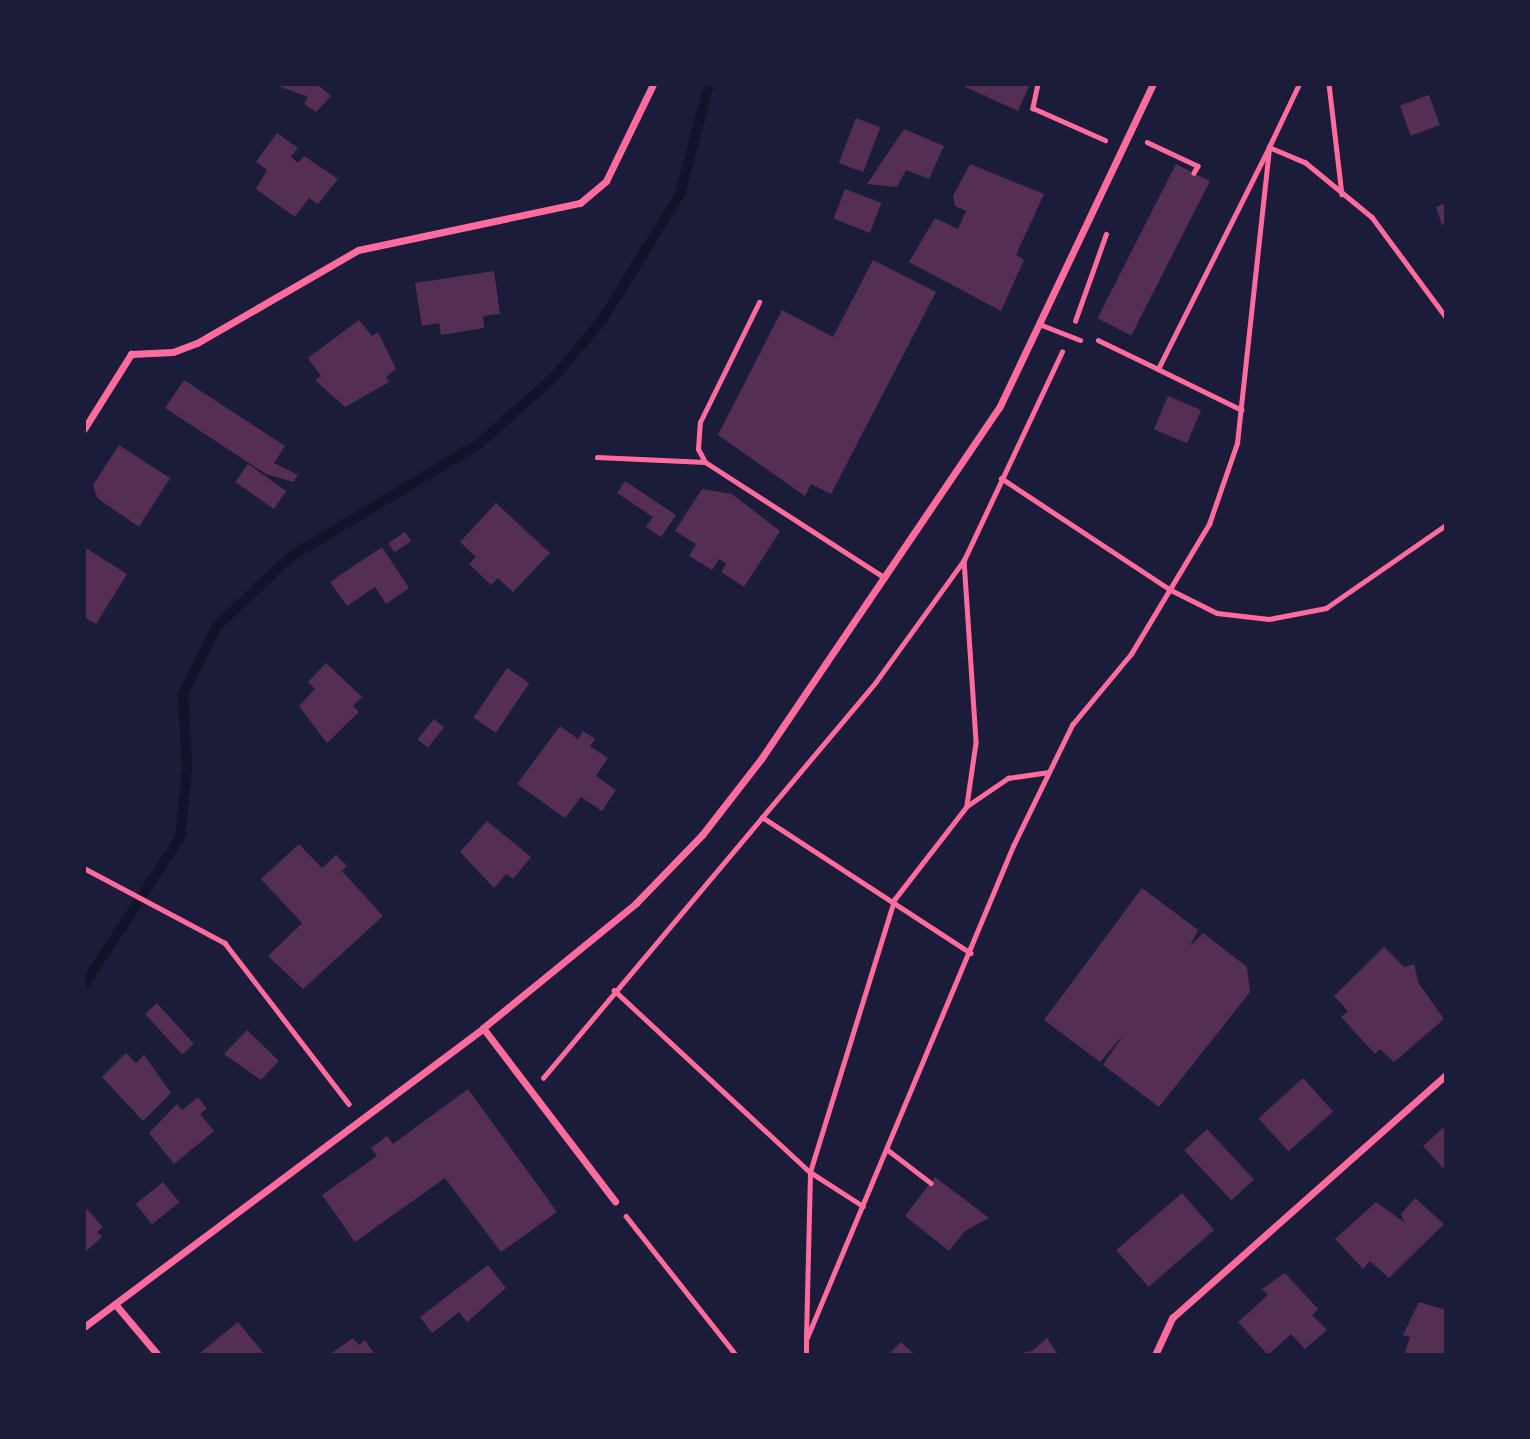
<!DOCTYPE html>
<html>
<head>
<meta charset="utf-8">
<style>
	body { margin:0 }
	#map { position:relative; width:1530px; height:1439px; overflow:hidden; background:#1b1b3a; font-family:Lato,sans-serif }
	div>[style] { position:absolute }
	.stream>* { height:10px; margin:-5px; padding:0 5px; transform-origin:5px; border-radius:5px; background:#12122b }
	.building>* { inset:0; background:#542f53; transform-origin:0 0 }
	.path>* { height:4.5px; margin:-2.25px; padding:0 2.25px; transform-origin:2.25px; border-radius:2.25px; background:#ff6b9d }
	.service>* { height:5px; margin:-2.5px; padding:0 2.5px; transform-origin:2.5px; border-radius:2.5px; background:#ff6b9d }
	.minor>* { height:7px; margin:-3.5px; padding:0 3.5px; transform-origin:3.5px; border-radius:3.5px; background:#ff6b9d }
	span { translate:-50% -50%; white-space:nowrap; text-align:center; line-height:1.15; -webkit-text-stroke:7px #1b1b3a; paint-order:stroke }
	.frame { position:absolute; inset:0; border:86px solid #1b1b3a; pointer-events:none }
</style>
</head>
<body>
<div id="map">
	<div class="stream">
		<div style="left:84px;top:985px;width:176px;rotate:-56.9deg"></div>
		<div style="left:180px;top:838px;width:69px;rotate:-84.2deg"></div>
		<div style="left:187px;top:769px;width:75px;rotate:-93.1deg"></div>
		<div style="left:183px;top:694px;width:76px;rotate:-63.4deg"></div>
		<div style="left:217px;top:626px;width:104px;rotate:-43.1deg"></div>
		<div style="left:293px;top:555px;width:218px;rotate:-30.9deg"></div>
		<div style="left:480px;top:443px;width:102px;rotate:-41.8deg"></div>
		<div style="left:556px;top:375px;width:72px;rotate:-50.1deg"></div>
		<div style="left:602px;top:320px;width:148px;rotate:-58.2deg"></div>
		<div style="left:680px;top:194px;width:114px;rotate:-75.2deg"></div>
	</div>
	<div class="building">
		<div style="clip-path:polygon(273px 84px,317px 84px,331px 96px,316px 112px,304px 104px,308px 97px)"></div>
		<div style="clip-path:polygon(959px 84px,1030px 84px,1018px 111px)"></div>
		<div style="left:1429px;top:95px;width:32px;height:31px;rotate:70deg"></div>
		<div style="left:856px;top:118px;width:26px;height:48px;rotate:21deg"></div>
		<div style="clip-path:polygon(904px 129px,944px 146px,929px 179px,906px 170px,897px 187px,867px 184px)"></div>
		<div style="clip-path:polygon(277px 133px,298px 148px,291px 157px,298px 163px,304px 156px,338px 179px,318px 204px,309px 198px,295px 217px,256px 189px,267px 170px,256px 162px)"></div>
		<div style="clip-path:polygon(970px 164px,1044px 194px,1016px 255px,1024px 260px,1001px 311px,909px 262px,935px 218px,958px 229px,966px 211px,955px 206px,953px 196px)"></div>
		<div style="left:1176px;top:164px;width:38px;height:173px;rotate:27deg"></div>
		<div style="left:845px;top:189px;width:39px;height:32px;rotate:21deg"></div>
		<div style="clip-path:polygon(1446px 203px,1446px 224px,1442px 225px,1436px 207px)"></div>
		<div style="clip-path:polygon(873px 260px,936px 292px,831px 494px,811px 484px,805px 496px,718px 435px,782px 310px,833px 337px)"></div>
		<div style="clip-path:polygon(494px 271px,500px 314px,483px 316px,484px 328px,441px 335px,439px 323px,422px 326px,415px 283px)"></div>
		<div style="clip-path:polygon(359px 320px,372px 336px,378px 332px,396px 369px,386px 377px,389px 382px,345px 407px,315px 380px,321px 376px,308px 358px)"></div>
		<div style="clip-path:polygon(184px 380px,285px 446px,274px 463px,298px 475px,293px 482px,266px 474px,165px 408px)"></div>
		<div style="left:1168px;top:396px;width:36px;height:36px;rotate:23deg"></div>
		<div style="clip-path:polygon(119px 445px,170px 478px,139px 527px,97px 498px,93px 485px)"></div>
		<div style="left:248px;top:464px;width:47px;height:22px;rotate:35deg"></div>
		<div style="clip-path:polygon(625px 481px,676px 515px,661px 537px,646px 527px,653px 517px,617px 493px)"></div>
		<div style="clip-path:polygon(702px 489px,732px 494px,780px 531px,744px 587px,721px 572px,726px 564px,719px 559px,712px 570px,689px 556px,696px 544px,675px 531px)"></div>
		<div style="clip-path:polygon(496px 503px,550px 553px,513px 592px,498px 578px,491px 585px,469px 564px,476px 557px,460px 542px)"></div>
		<div style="left:405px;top:532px;width:11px;height:20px;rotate:56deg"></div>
		<div style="clip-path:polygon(84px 547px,127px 574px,96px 624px,84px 617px)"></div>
		<div style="clip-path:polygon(382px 547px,409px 588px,386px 604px,375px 587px,347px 606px,330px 582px)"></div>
		<div style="clip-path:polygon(326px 663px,362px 697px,353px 706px,359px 712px,327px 743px,299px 706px,315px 689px,308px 682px)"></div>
		<div style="left:507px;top:668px;width:27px;height:60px;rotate:34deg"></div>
		<div style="left:434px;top:719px;width:13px;height:26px;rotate:39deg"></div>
		<div style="clip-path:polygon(560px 726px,578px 739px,583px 731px,595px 739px,590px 746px,608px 758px,596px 776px,616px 790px,602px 811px,581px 797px,565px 818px,517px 784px)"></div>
		<div style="clip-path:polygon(487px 821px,531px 857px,513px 879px,506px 874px,494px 888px,460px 852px)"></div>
		<div style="clip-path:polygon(299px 844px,322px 868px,336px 855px,347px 866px,342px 871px,383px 916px,303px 989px,268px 956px,302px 923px,261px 879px)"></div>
		<div style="clip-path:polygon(1142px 888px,1198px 930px,1190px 946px,1203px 933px,1247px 967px,1250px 992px,1159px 1107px,1103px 1065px,1124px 1034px,1100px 1062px,1044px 1020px)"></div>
		<div style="clip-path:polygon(1384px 947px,1404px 967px,1414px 964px,1419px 984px,1444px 1019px,1394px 1062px,1380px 1049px,1375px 1054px,1341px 1017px,1348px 1011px,1334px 996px)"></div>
		<div style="left:157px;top:1003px;width:55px;height:16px;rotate:48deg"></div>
		<div style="clip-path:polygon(247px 1030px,279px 1061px,261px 1080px,224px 1054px)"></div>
		<div style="clip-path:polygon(126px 1053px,136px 1063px,144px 1055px,171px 1093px,143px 1121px,102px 1077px)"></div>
		<div style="left:1303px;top:1078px;width:45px;height:60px;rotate:48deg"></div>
		<div style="clip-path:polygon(468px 1089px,557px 1212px,501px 1252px,445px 1178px,355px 1242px,322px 1195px,377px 1156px,371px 1148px,387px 1136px,393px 1144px)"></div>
		<div style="clip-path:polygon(198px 1097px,207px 1109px,200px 1114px,214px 1131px,174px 1164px,149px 1133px,177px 1104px,182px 1110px)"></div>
		<div style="clip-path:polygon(1446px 1125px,1446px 1171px,1423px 1146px)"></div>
		<div style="left:1207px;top:1129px;width:69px;height:31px;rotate:47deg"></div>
		<div style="clip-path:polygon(935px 1177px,989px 1218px,965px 1231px,949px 1251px,905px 1216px)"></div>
		<div style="left:163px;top:1182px;width:26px;height:35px;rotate:51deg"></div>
		<div style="left:1182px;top:1193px;width:49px;height:87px;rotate:49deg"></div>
		<div style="clip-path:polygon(1415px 1198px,1444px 1224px,1389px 1278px,1370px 1261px,1363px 1269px,1335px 1239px,1376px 1202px,1404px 1222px,1401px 1214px)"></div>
		<div style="clip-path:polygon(84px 1206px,103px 1227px,97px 1232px,102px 1237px,84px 1253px)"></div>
		<div style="clip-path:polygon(488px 1265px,506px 1288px,467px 1322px,459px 1312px,432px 1333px,420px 1317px)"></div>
		<div style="clip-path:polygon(1285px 1273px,1318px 1309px,1312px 1315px,1327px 1330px,1305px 1349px,1291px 1334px,1268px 1355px,1238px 1322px,1268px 1295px,1262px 1289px)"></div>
		<div style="clip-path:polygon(1419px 1302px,1446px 1310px,1446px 1355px,1404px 1355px,1410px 1337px,1403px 1335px)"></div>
		<div style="clip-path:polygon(238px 1322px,265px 1355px,203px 1355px,201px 1352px)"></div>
		<div style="clip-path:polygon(353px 1338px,359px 1345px,365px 1340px,375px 1355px,329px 1355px)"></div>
		<div style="clip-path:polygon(1047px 1338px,1058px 1355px,1009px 1355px,1032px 1351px)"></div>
		<div style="clip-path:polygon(901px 1342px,915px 1355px,888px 1355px)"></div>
	</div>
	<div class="path">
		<div style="left:1038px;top:84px;width:25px;rotate:102deg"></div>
		<div style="left:1033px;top:108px;width:79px;rotate:24deg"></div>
		<div style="left:1329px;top:84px;width:111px;rotate:83.3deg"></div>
		<div style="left:1147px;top:142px;width:56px;rotate:25.2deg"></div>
		<div style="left:1198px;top:166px;width:8px;rotate:120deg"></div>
		<div style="left:1075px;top:321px;width:92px;rotate:-70.4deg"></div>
		<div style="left:1098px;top:340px;width:67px;rotate:25.8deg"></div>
		<div style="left:1158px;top:369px;width:248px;rotate:-63.4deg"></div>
		<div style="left:1269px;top:147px;width:39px;rotate:23deg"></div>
		<div style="left:1305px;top:162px;width:87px;rotate:39.4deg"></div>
		<div style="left:1372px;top:217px;width:124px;rotate:53.5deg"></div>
		<div style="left:1158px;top:369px;width:93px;rotate:26deg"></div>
		<div style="left:1001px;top:478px;width:204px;rotate:33.4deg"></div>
		<div style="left:1171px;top:590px;width:51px;rotate:26.6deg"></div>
		<div style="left:1217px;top:613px;width:52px;rotate:6.6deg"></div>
		<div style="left:1269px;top:619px;width:58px;rotate:-10.9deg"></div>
		<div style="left:1326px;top:608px;width:146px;rotate:-34.7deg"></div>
		<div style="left:964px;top:560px;width:183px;rotate:86.2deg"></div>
		<div style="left:976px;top:743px;width:63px;rotate:98.3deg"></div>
		<div style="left:762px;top:817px;width:249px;rotate:33.1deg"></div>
		<div style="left:84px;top:868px;width:160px;rotate:28deg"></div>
		<div style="left:225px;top:943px;width:203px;rotate:52.4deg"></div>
		<div style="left:614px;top:990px;width:267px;rotate:42.9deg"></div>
		<div style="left:810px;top:1172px;width:63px;rotate:32.7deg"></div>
		<div style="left:543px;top:1078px;width:516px;rotate:-49.95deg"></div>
		<div style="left:875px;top:683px;width:152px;rotate:-54.1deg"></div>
		<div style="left:964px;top:560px;width:230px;rotate:-64.8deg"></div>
		<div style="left:888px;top:1150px;width:54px;rotate:37.5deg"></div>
		<div style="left:626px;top:1216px;width:177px;rotate:51.6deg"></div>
		<div style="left:806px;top:1337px;width:165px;rotate:-88.6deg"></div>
		<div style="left:810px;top:1172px;width:285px;rotate:-72.8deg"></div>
		<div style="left:894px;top:900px;width:119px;rotate:-52.2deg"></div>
		<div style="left:967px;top:806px;width:50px;rotate:-34.3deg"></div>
		<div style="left:1008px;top:778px;width:41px;rotate:-8.3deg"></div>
		<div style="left:806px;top:1355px;width:15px;rotate:-90deg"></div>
		<div style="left:806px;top:1340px;width:536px;rotate:-67.26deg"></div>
		<div style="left:1013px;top:846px;width:135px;rotate:-64deg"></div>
		<div style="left:1072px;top:725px;width:92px;rotate:-50.3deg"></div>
		<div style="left:1131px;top:654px;width:152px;rotate:-59deg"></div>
		<div style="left:1209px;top:524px;width:86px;rotate:-70.9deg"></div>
		<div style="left:1237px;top:443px;width:298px;rotate:-83.8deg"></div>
		<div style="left:1269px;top:147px;width:70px;rotate:-64.5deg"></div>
	</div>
	<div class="service">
		<div style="left:1039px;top:324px;width:44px;rotate:21.3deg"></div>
		<div style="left:597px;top:457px;width:108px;rotate:2.7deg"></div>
		<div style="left:705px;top:462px;width:214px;rotate:32.8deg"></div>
		<div style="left:705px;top:462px;width:15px;rotate:-118deg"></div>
		<div style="left:698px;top:449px;width:27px;rotate:-86deg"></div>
		<div style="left:700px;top:422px;width:134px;rotate:-63.8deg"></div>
	</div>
	<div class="minor">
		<div style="left:84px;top:429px;width:89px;rotate:-57.9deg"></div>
		<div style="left:131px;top:354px;width:42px;rotate:-2.7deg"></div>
		<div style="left:173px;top:352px;width:26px;rotate:-21deg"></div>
		<div style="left:197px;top:343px;width:186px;rotate:-30deg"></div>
		<div style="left:358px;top:250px;width:227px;rotate:-12deg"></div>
		<div style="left:580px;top:203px;width:34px;rotate:-40deg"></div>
		<div style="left:606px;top:181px;width:108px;rotate:-64.1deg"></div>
		<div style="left:483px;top:1028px;width:218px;rotate:52.7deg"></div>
		<div style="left:115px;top:1304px;width:67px;rotate:49.9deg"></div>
		<div style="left:84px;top:1327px;width:499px;rotate:-36.8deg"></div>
		<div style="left:483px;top:1028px;width:198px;rotate:-39.2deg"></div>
		<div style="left:636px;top:903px;width:95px;rotate:-45.9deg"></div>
		<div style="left:702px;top:835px;width:96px;rotate:-52.2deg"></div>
		<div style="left:761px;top:759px;width:424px;rotate:-55.9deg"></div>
		<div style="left:999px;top:408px;width:359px;rotate:-64.6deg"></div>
		<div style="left:1155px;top:1355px;width:41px;rotate:-65.3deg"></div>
		<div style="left:1172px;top:1318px;width:366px;rotate:-41.6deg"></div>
	</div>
	<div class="frame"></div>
</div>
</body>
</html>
